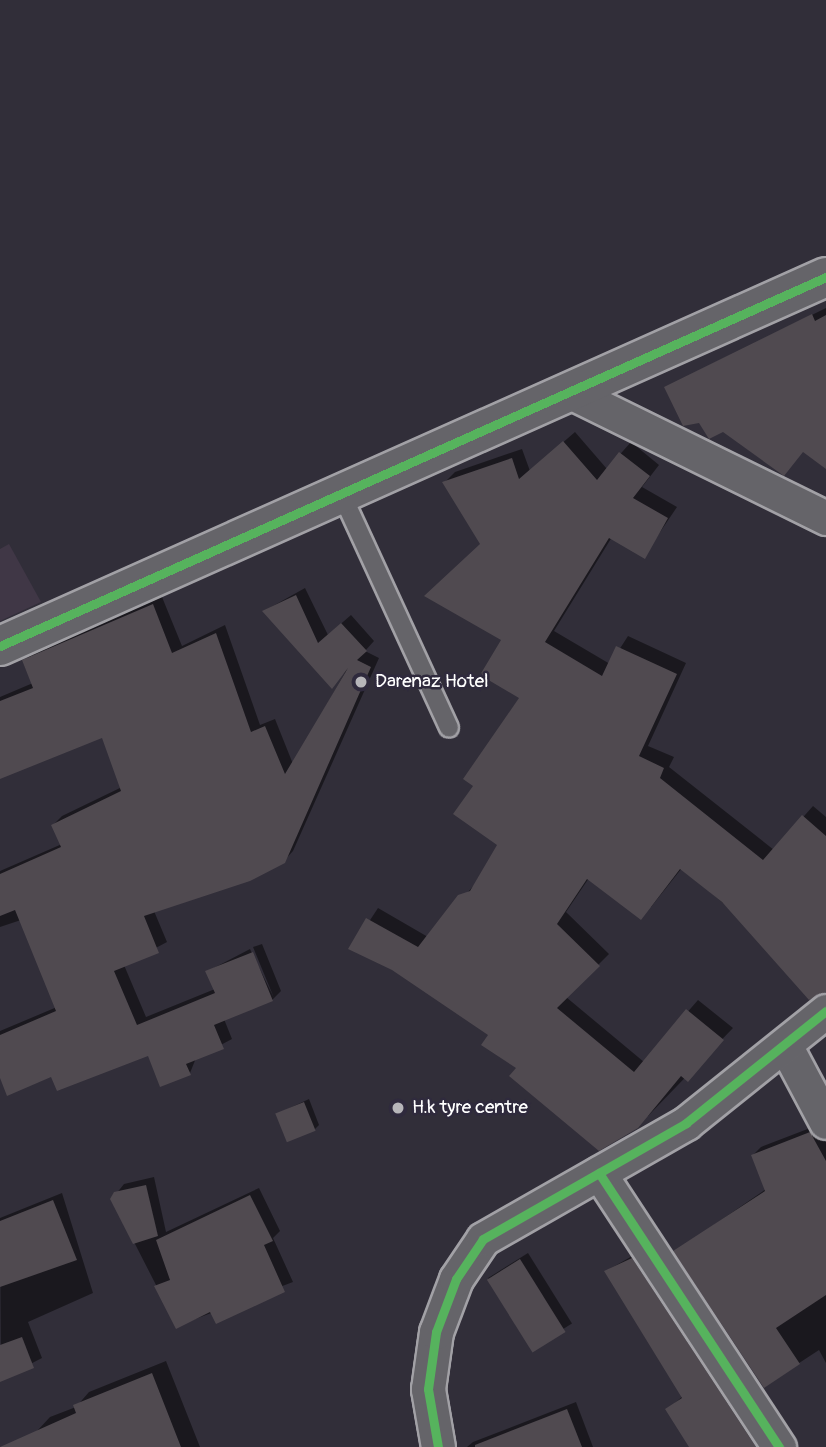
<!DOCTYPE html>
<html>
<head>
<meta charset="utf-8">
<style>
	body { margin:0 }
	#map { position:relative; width:826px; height:1447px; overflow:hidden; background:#312e39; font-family:Pangolin,sans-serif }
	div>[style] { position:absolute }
	.built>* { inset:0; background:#403746 }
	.shadow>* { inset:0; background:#0007; transform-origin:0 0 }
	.building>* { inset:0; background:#504a50; transform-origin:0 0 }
	.roads { filter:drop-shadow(2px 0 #a2a1a6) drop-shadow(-2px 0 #a2a1a6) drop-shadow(0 2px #a2a1a6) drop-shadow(0 -2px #a2a1a6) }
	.lane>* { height:18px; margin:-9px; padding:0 9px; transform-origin:9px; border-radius:9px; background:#656469 }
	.street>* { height:33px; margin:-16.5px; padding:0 16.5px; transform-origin:16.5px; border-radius:16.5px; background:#656469 }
	.secondary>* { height:38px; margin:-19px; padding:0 19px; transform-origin:19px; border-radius:19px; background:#656469 }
	.cycleway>* { height:9px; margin:-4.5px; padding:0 4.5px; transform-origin:4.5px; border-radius:4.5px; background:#56b35d }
	.dots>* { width:19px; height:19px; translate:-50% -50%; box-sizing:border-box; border:4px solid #2f2a3d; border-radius:50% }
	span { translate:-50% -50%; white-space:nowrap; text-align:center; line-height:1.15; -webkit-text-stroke:5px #2f2a3d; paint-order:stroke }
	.poi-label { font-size:19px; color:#fff }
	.left { translate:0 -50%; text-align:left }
</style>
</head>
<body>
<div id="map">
	<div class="built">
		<div style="clip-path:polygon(9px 544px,41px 602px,0 621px,0 549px)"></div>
	</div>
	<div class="shadow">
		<div style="clip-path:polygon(826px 308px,826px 467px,804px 450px,699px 421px,666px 387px)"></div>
		<div style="clip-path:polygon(575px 432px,607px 469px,631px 442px,659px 465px,642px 487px,677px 507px,644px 556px,612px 537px,554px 631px,610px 664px,628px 636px,686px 663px,648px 746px,674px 757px,669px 767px,774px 850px,813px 806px,826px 817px,826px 991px,682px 868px,651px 907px,589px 878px,566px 912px,609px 954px,566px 997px,644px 1062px,698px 1000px,733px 1028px,648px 1116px,518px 1067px,490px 1034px,393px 969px,351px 949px,378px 908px,428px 937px,476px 883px,499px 845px,476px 785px,522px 698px,482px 544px,445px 482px,455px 472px,522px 449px,530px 471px)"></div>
		<div style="clip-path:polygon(305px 588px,328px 635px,351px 615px,374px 641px,365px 651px,379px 658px,293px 851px,284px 861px,154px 911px,167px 942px,124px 965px,146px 1017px,215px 989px,208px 971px,250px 949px,274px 998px,253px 947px,262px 944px,281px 991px,272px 1000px,224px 1019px,232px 1039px,196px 1058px,190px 1073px,150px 1054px,51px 1075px,0 1075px,0 1031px,57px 1007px,21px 920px,0 927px,0 871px,62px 844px,53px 825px,62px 816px,122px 787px,103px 736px,0 737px,0 697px,33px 683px,24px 661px,33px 652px,162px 597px,182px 646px,225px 625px,260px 725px,275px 719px,293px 764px,346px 671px,332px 686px,264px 611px)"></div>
		<div style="clip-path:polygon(309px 1099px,319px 1125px,315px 1129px,277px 1114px)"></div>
		<div style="clip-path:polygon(818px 1125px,826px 1142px,826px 1363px,819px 1350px,764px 1386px,676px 1251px,766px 1189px,753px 1155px,761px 1147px)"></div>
		<div style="clip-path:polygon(154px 1177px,166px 1232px,259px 1188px,280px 1231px,273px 1238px,293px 1282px,177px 1326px,112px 1199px,124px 1184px)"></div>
		<div style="clip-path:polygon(62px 1193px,93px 1293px,28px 1322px,42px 1358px,1px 1379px,0 1218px)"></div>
		<div style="clip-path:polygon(641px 1251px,760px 1432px,741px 1447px,694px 1447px,668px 1409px,683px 1396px,606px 1271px)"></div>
		<div style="left:528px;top:1253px;width:83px;height:47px;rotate:58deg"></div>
		<div style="clip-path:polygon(166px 1361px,200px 1447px,43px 1447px,37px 1431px,50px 1417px,76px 1407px,89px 1392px)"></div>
		<div style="clip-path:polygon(576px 1402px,593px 1447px,467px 1447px,473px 1442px)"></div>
	</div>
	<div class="building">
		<div style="clip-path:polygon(812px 314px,815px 321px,826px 315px,826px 469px,803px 452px,784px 476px,723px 432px,709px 439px,699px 423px,683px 426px,664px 387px)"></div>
		<div style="clip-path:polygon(563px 441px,597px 480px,619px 452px,650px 476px,633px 498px,668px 518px,645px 559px,609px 538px,545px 642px,602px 676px,616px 646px,677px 674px,639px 756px,664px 768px,660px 778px,763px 860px,802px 815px,826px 836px,826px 992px,809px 1000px,722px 902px,680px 869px,641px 920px,587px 879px,557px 924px,600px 966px,557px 1008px,634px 1072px,686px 1009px,724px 1040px,688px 1082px,681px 1076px,638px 1128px,599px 1151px,509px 1076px,516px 1068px,481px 1045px,488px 1035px,392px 970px,348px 949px,366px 918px,418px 947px,458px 895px,470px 891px,497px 845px,453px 814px,473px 786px,463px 779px,519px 698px,480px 675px,501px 640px,424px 596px,480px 544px,442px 482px,512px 458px,519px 479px)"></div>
		<div style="clip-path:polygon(296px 595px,318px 643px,341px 623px,367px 651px,357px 660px,371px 667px,285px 863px,250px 881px,144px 916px,159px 953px,114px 971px,137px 1025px,215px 993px,205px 971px,253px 952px,273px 1001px,214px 1025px,224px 1049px,186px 1064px,191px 1075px,160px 1087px,148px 1056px,57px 1091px,51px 1077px,7px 1096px,0 1078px,0 1035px,56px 1011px,15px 910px,0 916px,0 874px,61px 847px,51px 825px,121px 791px,102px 738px,0 779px,0 701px,33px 688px,22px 660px,153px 604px,172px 653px,216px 633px,251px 732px,265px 726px,285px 774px,348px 668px,332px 689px,262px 611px)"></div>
		<div style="left:304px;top:1102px;width:31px;height:31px;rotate:68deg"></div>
		<div style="clip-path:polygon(810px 1132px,826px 1161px,826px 1295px,776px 1328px,800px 1364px,764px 1388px,673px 1251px,765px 1191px,751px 1155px)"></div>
		<div style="clip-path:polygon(146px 1185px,158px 1236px,133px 1244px,110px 1199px,114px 1192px)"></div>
		<div style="clip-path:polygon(250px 1195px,273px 1241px,264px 1245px,285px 1292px,216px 1324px,210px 1312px,176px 1329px,154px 1286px,170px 1280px,156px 1240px)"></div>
		<div style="clip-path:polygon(53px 1200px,77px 1260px,0 1287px,0 1221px)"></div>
		<div style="clip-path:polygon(632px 1258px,756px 1447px,689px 1447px,665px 1409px,682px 1398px,604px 1271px)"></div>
		<div style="left:520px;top:1259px;width:86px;height:39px;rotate:58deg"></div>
		<div style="clip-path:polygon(22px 1337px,34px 1368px,0 1382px,0 1345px)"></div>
		<div style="clip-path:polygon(152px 1373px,181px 1447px,0 1447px,76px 1413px,73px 1405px)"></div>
		<div style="clip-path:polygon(567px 1409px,582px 1447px,475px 1447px,475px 1445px)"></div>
	</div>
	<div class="roads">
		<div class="lane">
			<div style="left:342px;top:495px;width:256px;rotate:65.3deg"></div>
		</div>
		<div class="street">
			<div style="left:568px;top:391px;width:288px;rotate:26.2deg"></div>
			<div style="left:785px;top:1045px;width:87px;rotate:62deg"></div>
			<div style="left:599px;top:1173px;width:328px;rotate:56.7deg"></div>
			<div style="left:438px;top:1447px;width:59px;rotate:-99.8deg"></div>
			<div style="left:428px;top:1389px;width:58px;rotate:-82deg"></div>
			<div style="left:436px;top:1332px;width:57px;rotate:-69.3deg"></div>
			<div style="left:456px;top:1279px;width:48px;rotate:-56deg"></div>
			<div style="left:483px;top:1239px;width:234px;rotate:-29.7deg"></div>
			<div style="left:686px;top:1123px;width:179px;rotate:-38.7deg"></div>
		</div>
		<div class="secondary">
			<div style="left:0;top:646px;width:905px;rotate:-24.07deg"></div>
		</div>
	</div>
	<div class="cycleway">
		<div style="left:0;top:646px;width:905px;rotate:-24.07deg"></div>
		<div style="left:599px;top:1173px;width:328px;rotate:56.7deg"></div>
		<div style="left:438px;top:1447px;width:59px;rotate:-99.8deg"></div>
		<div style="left:428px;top:1389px;width:58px;rotate:-82deg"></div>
		<div style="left:436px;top:1332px;width:57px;rotate:-69.3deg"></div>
		<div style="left:456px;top:1279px;width:48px;rotate:-56deg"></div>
		<div style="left:483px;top:1239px;width:234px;rotate:-29.7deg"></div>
		<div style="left:686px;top:1123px;width:179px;rotate:-38.7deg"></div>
	</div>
	<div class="dots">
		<div style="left:361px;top:682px;background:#b7b6ba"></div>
		<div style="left:398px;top:1108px;background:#b7b6ba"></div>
	</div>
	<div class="poi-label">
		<span class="left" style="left:375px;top:682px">Darenaz Hotel</span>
		<span class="left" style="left:412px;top:1108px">H.k tyre centre</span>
	</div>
</div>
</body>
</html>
